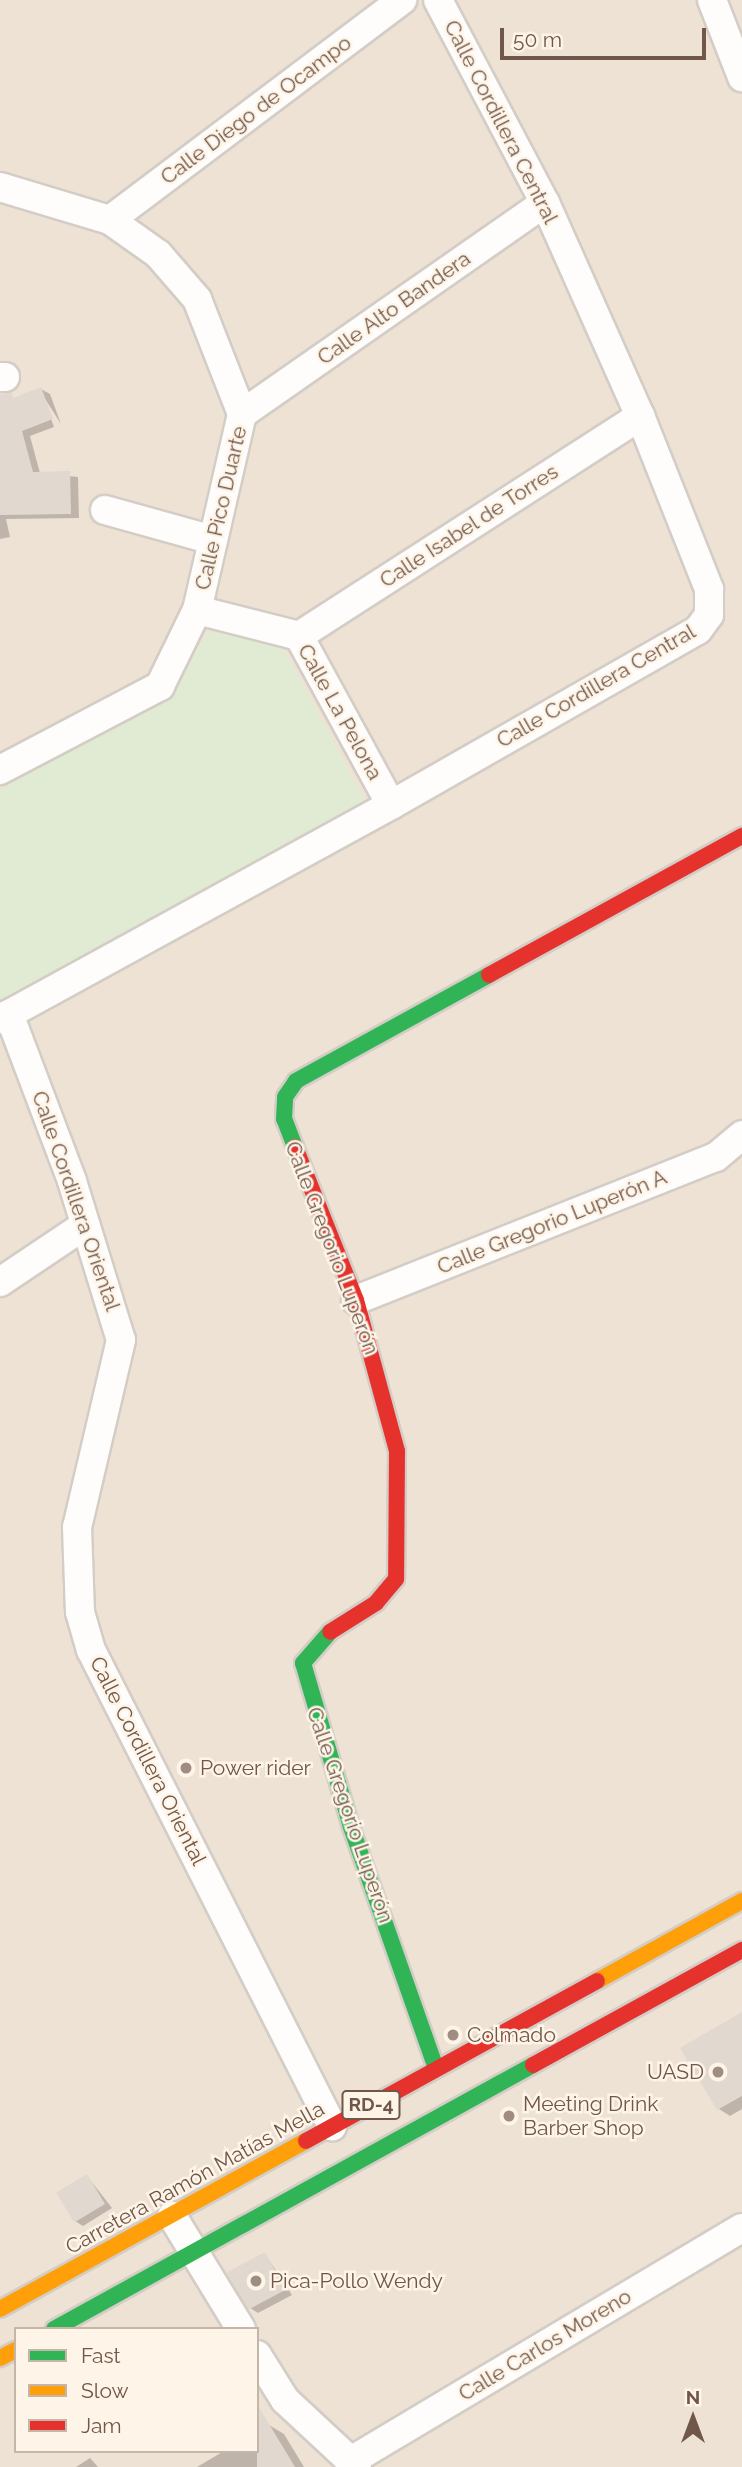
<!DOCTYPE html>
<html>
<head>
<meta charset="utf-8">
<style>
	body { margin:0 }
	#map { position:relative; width:742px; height:2467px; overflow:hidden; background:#f5f0e8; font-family:Raleway,sans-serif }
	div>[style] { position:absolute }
	.residential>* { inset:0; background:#eee2d5 }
	.green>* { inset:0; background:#e1ebd3 }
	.shadow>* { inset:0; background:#0003 }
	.building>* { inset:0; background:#e1d8d0; transform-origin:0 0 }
	.roads { filter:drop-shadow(2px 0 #d3cdc6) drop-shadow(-2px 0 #d3cdc6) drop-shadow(0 2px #d3cdc6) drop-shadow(0 -2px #d3cdc6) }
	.street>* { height:28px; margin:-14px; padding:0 14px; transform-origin:14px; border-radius:14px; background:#fefdfc }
	.fast>* { height:16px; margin:-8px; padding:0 8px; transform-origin:8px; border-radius:8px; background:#30b455 }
	.slow>* { height:16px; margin:-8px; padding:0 8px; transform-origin:8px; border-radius:8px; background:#ff9f0a }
	.jam>* { height:16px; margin:-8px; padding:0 8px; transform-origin:8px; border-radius:8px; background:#e5322d }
	.dots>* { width:19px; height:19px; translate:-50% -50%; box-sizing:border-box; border:4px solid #fef5e8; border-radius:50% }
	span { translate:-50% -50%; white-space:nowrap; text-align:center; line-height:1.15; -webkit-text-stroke:5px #fef5e8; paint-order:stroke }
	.shield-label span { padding:2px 5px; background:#fef5e8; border:2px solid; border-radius:5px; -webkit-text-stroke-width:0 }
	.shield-label { font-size:19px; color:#70574a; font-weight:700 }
	.street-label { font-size:21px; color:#70574a }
	.poi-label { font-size:21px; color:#70574a }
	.left { translate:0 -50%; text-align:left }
	.right { translate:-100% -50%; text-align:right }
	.legend { position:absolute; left:14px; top:2327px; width:245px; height:126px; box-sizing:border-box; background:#fef5e8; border:2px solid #c5b6a9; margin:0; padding:9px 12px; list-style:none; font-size:21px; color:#70574a }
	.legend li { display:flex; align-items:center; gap:14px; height:35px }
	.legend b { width:35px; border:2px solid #c5b6a9 }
	.north { position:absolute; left:658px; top:2383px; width:70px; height:70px; -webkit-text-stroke:5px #fef5e8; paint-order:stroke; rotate:0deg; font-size:19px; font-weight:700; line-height:28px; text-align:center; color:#70574a }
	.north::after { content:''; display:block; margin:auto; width:24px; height:32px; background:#70574a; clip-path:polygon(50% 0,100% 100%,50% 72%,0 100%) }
	.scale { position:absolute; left:500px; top:28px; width:206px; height:32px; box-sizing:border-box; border:4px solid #70574a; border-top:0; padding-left:9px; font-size:21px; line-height:24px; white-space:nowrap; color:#70574a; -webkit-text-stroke:5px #fef5e8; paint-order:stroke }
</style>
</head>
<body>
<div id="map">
	<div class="residential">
		<div style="clip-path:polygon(evenodd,0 0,742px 0,742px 2467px,0 2467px,0 0,16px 2329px,257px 2329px,257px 2451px,16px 2451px,16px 2329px)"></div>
	</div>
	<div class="green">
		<div style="clip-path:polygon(208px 631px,280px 641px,366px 802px,0 1010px,0 790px,171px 694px)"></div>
	</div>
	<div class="shadow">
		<div style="clip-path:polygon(41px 389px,50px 394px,61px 424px,42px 394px,54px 427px,30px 436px,40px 473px,78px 477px,79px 518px,6px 519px,10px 537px,0 539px,0 404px)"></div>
		<div style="clip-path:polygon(742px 2014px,742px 2109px,730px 2116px,719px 2109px,683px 2048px)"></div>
		<div style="clip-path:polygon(87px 2176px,112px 2208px,83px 2226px,75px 2221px)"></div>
		<div style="clip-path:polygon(265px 2254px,292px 2295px,258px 2313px,250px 2308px)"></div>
		<div style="clip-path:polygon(269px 2425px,284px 2434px,304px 2467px,197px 2467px,224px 2451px,257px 2451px)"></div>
		<div style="clip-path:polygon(90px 2458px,98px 2467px,76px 2467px)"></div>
	</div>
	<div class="building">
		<div style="clip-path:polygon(41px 387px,53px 419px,22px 431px,33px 472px,70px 471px,71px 514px,0 515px,0 394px,12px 392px,13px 398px)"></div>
		<div style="clip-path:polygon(742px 2012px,742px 2096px,717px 2110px,680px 2048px)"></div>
		<div style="left:87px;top:2174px;width:35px;height:36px;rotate:59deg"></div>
		<div style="left:265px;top:2252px;width:43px;height:43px;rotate:62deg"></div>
		<div style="clip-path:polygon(257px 2404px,295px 2467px,257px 2467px)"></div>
	</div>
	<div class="roads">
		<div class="street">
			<div style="left:712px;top:0;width:83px;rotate:68.7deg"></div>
			<div style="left:0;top:187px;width:115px;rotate:16.7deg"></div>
			<div style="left:110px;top:220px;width:59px;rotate:35.3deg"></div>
			<div style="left:158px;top:254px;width:60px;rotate:49.1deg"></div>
			<div style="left:197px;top:299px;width:123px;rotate:68.6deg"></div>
			<div style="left:242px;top:414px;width:201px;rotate:102.9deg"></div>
			<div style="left:197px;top:610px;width:85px;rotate:116deg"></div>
			<div style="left:160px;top:686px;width:181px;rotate:152.3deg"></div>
			<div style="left:110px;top:220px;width:366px;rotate:-37deg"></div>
			<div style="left:0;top:377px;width:5px"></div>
			<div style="left:242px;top:414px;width:369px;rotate:-34.9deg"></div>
			<div style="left:105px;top:510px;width:112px;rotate:15.5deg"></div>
			<div style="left:197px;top:610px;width:105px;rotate:14.3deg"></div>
			<div style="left:299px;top:636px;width:192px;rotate:61.4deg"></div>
			<div style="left:299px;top:636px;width:406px;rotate:-32.8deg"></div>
			<div style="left:9px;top:1014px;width:178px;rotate:69.3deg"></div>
			<div style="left:72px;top:1181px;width:166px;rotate:72.9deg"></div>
			<div style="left:121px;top:1340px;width:192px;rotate:103.2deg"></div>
			<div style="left:77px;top:1527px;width:85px;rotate:88deg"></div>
			<div style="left:80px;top:1612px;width:40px;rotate:74deg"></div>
			<div style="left:91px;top:1650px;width:534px;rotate:63.15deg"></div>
			<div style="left:0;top:1019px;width:446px;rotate:-28.7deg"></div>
			<div style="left:391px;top:805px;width:353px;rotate:-29.7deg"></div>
			<div style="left:698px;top:630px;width:19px;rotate:-54deg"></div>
			<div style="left:709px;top:615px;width:26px;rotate:-90deg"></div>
			<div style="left:709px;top:589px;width:186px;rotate:-111.7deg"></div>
			<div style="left:640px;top:416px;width:233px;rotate:-114deg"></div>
			<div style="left:545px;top:203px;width:229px;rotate:-117.8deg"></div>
			<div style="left:0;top:1282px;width:102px;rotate:-33.8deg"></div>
			<div style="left:356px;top:1300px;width:387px;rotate:-21.7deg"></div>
			<div style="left:716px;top:1157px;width:34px;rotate:-40deg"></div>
			<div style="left:172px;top:2216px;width:132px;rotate:58.6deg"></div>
			<div style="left:257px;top:2355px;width:53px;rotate:58.1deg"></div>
			<div style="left:285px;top:2400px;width:98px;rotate:42.9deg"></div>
			<div style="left:349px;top:2462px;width:457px;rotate:-30.8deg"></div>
		</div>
		<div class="fast">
			<div style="left:295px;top:1147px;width:30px;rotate:-111deg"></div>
			<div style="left:284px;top:1119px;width:22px;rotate:-87deg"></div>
			<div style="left:285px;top:1097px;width:19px;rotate:-55deg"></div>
			<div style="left:296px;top:1081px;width:220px;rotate:-28.8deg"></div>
			<div style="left:330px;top:1632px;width:41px;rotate:131.1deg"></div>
			<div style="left:303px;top:1663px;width:171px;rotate:73.7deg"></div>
			<div style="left:351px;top:1827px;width:256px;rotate:70.6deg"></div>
			<div style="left:54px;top:2329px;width:547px;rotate:-28.86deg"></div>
		</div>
		<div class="slow">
			<div style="left:597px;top:1981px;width:166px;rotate:-28.9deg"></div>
			<div style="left:0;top:2309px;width:349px;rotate:-28.8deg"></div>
			<div style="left:0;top:2358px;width:18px;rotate:-27deg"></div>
		</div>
		<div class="jam">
			<div style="left:489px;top:975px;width:289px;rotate:-28.8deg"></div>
			<div style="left:295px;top:1147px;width:165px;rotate:68.3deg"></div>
			<div style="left:356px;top:1300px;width:156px;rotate:74.8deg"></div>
			<div style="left:397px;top:1451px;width:128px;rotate:90.4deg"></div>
			<div style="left:396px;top:1579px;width:31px;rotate:130deg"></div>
			<div style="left:376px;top:1603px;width:54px;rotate:147.8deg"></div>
			<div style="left:533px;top:2065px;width:239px;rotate:-28.8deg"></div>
			<div style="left:306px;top:2141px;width:332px;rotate:-28.8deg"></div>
		</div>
	</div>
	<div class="dots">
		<div style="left:186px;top:1768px;background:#9f8d81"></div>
		<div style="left:453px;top:2035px;background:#9f8d81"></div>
		<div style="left:718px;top:2072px;background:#9f8d81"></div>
		<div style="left:509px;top:2116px;background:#9f8d81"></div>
		<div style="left:256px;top:2281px;background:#9f8d81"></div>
	</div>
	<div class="shield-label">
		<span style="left:371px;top:2105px">RD-4</span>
	</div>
	<div class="street-label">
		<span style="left:256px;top:110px;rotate:-37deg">Calle Diego de Ocampo</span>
		<span style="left:501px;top:122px;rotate:63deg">Calle Cordillera Central</span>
		<span style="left:394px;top:308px;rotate:-35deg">Calle Alto Bandera</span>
		<span style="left:221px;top:508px;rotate:-77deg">Calle Pico Duarte</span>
		<span style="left:469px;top:526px;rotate:-33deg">Calle Isabel de Torres</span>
		<span style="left:596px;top:686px;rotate:-30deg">Calle Cordillera Central</span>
		<span style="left:340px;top:712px;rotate:61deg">Calle La Pelona</span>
		<span style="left:76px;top:1201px;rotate:71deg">Calle Cordillera Oriental</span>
		<span style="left:552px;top:1222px;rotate:-22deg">Calle Gregorio Luperón A</span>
		<span style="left:332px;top:1248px;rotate:69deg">Calle Gregorio Luperón</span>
		<span style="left:148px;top:1761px;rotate:63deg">Calle Cordillera Oriental</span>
		<span style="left:350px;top:1815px;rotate:71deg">Calle Gregorio Luperón</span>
		<span style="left:195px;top:2178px;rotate:-29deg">Carretera Ramón Matías Mella</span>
		<span style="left:545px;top:2345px;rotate:-31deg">Calle Carlos Moreno</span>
	</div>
	<div class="poi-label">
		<span class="left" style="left:200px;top:1768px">Power rider</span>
		<span class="left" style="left:467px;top:2035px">Colmado</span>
		<span class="right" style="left:704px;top:2072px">UASD</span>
		<span class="left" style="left:523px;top:2116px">Meeting Drink<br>Barber Shop</span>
		<span class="left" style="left:270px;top:2281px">Pica-Pollo Wendy</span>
	</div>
	<ul class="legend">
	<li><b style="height:9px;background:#30b455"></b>Fast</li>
	<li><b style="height:9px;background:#ff9f0a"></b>Slow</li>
	<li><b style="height:9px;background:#e5322d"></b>Jam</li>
	</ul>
	<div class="north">N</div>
	<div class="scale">50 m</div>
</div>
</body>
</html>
